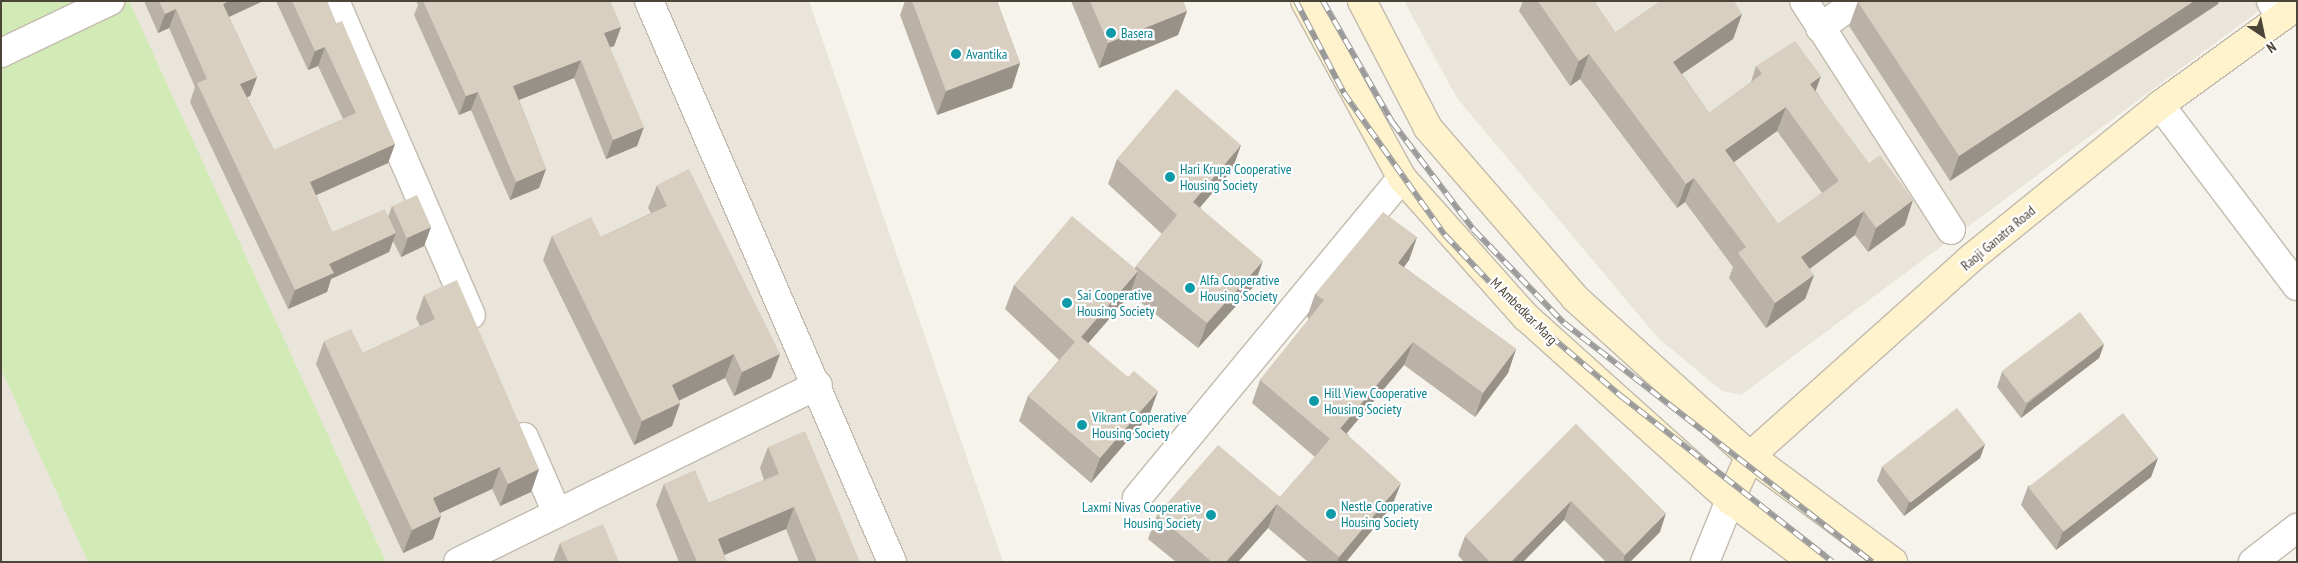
<!DOCTYPE html>
<html>
<head>
<meta charset="utf-8">
<style>
	body { margin:0 }
	#map { position:relative; width:2298px; height:563px; overflow:hidden; background:#f6f3ec; font-family:"PT Sans Narrow",sans-serif }
	div>[style] { position:absolute }
	.residential>* { inset:0; background:#eae5da }
	.green>* { inset:0; background:#d2eab5 }
	.roads { filter:drop-shadow(1px 0 #c2bbae) drop-shadow(-1px 0 #c2bbae) drop-shadow(0 1px #c2bbae) drop-shadow(0 -1px #c2bbae) }
	.street>* { height:28px; margin:-14px; padding:0 14px; transform-origin:14px; border-radius:14px; background:#fff }
	.secondary>* { height:28px; margin:-14px; padding:0 14px; transform-origin:14px; border-radius:14px; background:#fff3cd }
	.rail>* { height:5.5px; margin-top:-2.75px; transform-origin:0; background:repeating-linear-gradient(90deg,#fff 0 11px,#9a9a9a 0 22px); box-sizing:border-box; border-block:1px solid #9a9a9a }
	.wall>* { inset:0; background:#bab2a6 }
	.shaded-wall>* { inset:0; background:#979187 }
	.building>* { inset:0; background:#d8cfc1; transform-origin:0 0 }
	.dots>* { width:14px; height:14px; translate:-50% -50%; box-sizing:border-box; border:2px solid #fff; border-radius:50% }
	span { translate:-50% -50%; white-space:nowrap; text-align:center; line-height:1.15; -webkit-text-stroke:4.5px #fff; paint-order:stroke }
	.culture-label { font-size:14px; color:#0d838f }
	.left { translate:0 -50%; text-align:left }
	.right { translate:-100% -50%; text-align:right }
	.street-label { font-size:14px; color:#4b4439 }
	.frame { position:absolute; inset:0; border:2px solid #4b4439; pointer-events:none }
	.north { position:absolute; left:2238px; top:10px; width:50px; height:50px; -webkit-text-stroke:4px #fff; paint-order:stroke; rotate:146deg; font-size:14px; font-weight:700; line-height:20px; text-align:center; color:#4b4439 }
	.north::after { content:''; display:block; margin:auto; width:18px; height:22px; background:#4b4439; clip-path:polygon(50% 0,100% 100%,50% 72%,0 100%) }
</style>
</head>
<body>
<div id="map">
	<div class="residential">
		<div style="clip-path:polygon(1px 1px,809px 1px,1003px 562px,1px 562px)"></div>
		<div style="clip-path:polygon(1404px 1px,2272px 1px,1741px 395px,1722px 391px,1658px 338px,1457px 98px)"></div>
	</div>
	<div class="green">
		<div style="clip-path:polygon(1px 1px,129px 1px,386px 562px,88px 562px,1px 369px)"></div>
	</div>
	<div class="roads">
		<div class="street">
			<div style="left:335px;top:1px;width:342px;rotate:66.6deg"></div>
			<div style="left:649px;top:1px;width:611px;rotate:66.58deg"></div>
			<div style="left:1804px;top:1px;width:272px;rotate:57.3deg"></div>
			<div style="left:2271px;top:1px;width:19px;rotate:62deg"></div>
			<div style="left:1820px;top:28px;width:46px;rotate:-36.1deg"></div>
			<div style="left:1px;top:53px;width:121px;rotate:-25.5deg"></div>
			<div style="left:2160px;top:105px;width:227px;rotate:52.9deg"></div>
			<div style="left:524px;top:437px;width:83px;rotate:66.5deg"></div>
			<div style="left:1137px;top:498px;width:415px;rotate:-50.4deg"></div>
			<div style="left:458px;top:562px;width:401px;rotate:-26.2deg"></div>
			<div style="left:1705px;top:562px;width:67px;rotate:-68deg"></div>
			<div style="left:2253px;top:562px;width:56px;rotate:-37.7deg"></div>
		</div>
		<div class="secondary">
			<div style="left:1305px;top:1px;width:202px;rotate:61.3deg"></div>
			<div style="left:1402px;top:178px;width:186px;rotate:48.3deg"></div>
			<div style="left:1526px;top:317px;width:274px;rotate:41.9deg"></div>
			<div style="left:1730px;top:500px;width:104px;rotate:36.8deg"></div>
			<div style="left:1362px;top:1px;width:143px;rotate:62.5deg"></div>
			<div style="left:1428px;top:128px;width:225px;rotate:49.1deg"></div>
			<div style="left:1575px;top:298px;width:236px;rotate:42.1deg"></div>
			<div style="left:1750px;top:456px;width:178px;rotate:36.5deg"></div>
			<div style="left:1730px;top:500px;width:48px;rotate:-65.6deg"></div>
			<div style="left:1750px;top:456px;width:295px;rotate:-41.8deg"></div>
			<div style="left:1970px;top:259px;width:245px;rotate:-39deg"></div>
			<div style="left:2160px;top:105px;width:169px;rotate:-35.9deg"></div>
		</div>
	</div>
	<div class="rail">
		<div style="left:1296px;top:1px;width:104px;rotate:62.4deg"></div>
		<div style="left:1344px;top:93px;width:174px;rotate:54.6deg"></div>
		<div style="left:1445px;top:235px;width:80px;rotate:46.5deg"></div>
		<div style="left:1500px;top:293px;width:159px;rotate:40.4deg"></div>
		<div style="left:1621px;top:396px;width:269px;rotate:38.1deg"></div>
		<div style="left:1323px;top:1px;width:141px;rotate:60.2deg"></div>
		<div style="left:1393px;top:123px;width:134px;rotate:52.9deg"></div>
		<div style="left:1474px;top:230px;width:129px;rotate:45.9deg"></div>
		<div style="left:1564px;top:323px;width:390px;rotate:37.8deg"></div>
	</div>
	<div class="wall">
		<div style="clip-path:polygon(144px 1px,263px 1px,229px 17px,257px 77px,250px 96px,247px 97px,274px 150px,343px 119px,318px 66px,308px 70px,276px 1px,327px 1px,336px 23px,395px 144px,388px 163px,316px 195px,332px 232px,388px 217px,392px 206px,431px 227px,424px 246px,401px 257px,393px 241px,389px 252px,331px 279px,327px 292px,288px 309px,190px 102px,195px 87px,169px 28px,158px 33px)"></div>
		<div style="clip-path:polygon(416px 1px,610px 1px,621px 27px,614px 46px,610px 47px,637px 146px,606px 159px,574px 78px,519px 100px,546px 169px,539px 188px,510px 200px,471px 110px,459px 115px,414px 15px,418px 5px)"></div>
		<div style="clip-path:polygon(905px 1px,997px 1px,1020px 63px,1012px 88px,937px 115px,900px 15px)"></div>
		<div style="clip-path:polygon(1071px 1px,1183px 1px,1187px 11px,1178px 35px,1099px 68px)"></div>
		<div style="clip-path:polygon(evenodd,1523px 1px,1594px 1px,1615px 32px,1742px 14px,1733px 39px,1682px 74px,1709px 113px,1751px 82px,1756px 66px,1816px 91px,1905px 225px,1868px 252px,1855px 235px,1809px 269px,1814px 275px,1805px 299px,1766px 328px,1729px 278px,1733px 267px,1685px 202px,1677px 208px,1580px 79px,1570px 86px,1519px 11px,1523px 1px,1777px 131px,1822px 193px,1778px 224px,1734px 162px,1777px 131px)"></div>
		<div style="clip-path:polygon(1858px 1px,2219px 1px,2218px 4px,1950px 181px,1849px 26px)"></div>
		<div style="clip-path:polygon(1241px 145px,1232px 170px,1200px 207px,1254px 286px,1198px 348px,1130px 294px,1129px 296px,1088px 343px,1149px 416px,1091px 483px,1019px 421px,1028px 396px,1059px 360px,1005px 309px,1014px 285px,1135px 268px,1136px 266px,1162px 234px,1108px 184px,1117px 159px)"></div>
		<div style="clip-path:polygon(657px 185px,780px 354px,771px 378px,734px 396px,725px 378px,679px 401px,680px 403px,672px 426px,634px 445px,543px 260px,552px 236px,601px 237px,651px 213px,648px 208px)"></div>
		<div style="clip-path:polygon(1417px 237px,1409px 260px,1404px 267px,1516px 349px,1508px 373px,1475px 417px,1404px 365px,1347px 433px,1392px 506px,1346px 562px,1308px 562px,1268px 528px,1238px 562px,1176px 562px,1148px 539px,1157px 515px,1280px 497px,1315px 457px,1252px 403px,1260px 380px,1309px 319px,1307px 317px,1315px 294px)"></div>
		<div style="clip-path:polygon(424px 295px,539px 469px,531px 492px,500px 506px,492px 489px,440px 513px,441px 516px,433px 539px,403px 553px,316px 364px,324px 341px,363px 353px,420px 326px,416px 318px)"></div>
		<div style="clip-path:polygon(2104px 344px,2099px 358px,2021px 418px,1997px 387px,2002px 372px)"></div>
		<div style="clip-path:polygon(1576px 424px,1660px 532px,1630px 562px,1606px 562px,1564px 520px,1523px 562px,1464px 562px,1458px 555px,1465px 536px)"></div>
		<div style="clip-path:polygon(1985px 444px,1980px 458px,1904px 516px,1877px 481px,1882px 467px)"></div>
		<div style="clip-path:polygon(768px 447px,860px 562px,799px 562px,786px 529px,724px 555px,727px 562px,679px 562px,656px 505px,664px 484px,709px 503px,764px 480px,760px 468px)"></div>
		<div style="clip-path:polygon(2158px 458px,2151px 477px,2056px 550px,2021px 505px,2028px 486px)"></div>
		<div style="clip-path:polygon(560px 543px,619px 562px,553px 562px)"></div>
	</div>
	<div class="shaded-wall">
		<div style="clip-path:polygon(229px 1px,263px 1px,216px 23px,223px 4px)"></div>
		<div style="clip-path:polygon(2194px 1px,2219px 1px,2218px 4px,1950px 181px,1959px 156px)"></div>
		<div style="clip-path:polygon(176px 9px,169px 28px,158px 33px,165px 14px)"></div>
		<div style="clip-path:polygon(1187px 11px,1178px 35px,1099px 68px,1108px 43px)"></div>
		<div style="clip-path:polygon(1742px 14px,1733px 39px,1664px 86px,1673px 62px)"></div>
		<div style="clip-path:polygon(621px 27px,614px 46px,597px 52px,604px 33px)"></div>
		<div style="clip-path:polygon(325px 47px,318px 66px,308px 70px,315px 51px)"></div>
		<div style="clip-path:polygon(1589px 54px,1580px 79px,1570px 86px,1579px 61px)"></div>
		<div style="clip-path:polygon(581px 60px,574px 78px,506px 105px,513px 86px)"></div>
		<div style="clip-path:polygon(1020px 63px,1012px 88px,937px 115px,946px 91px)"></div>
		<div style="clip-path:polygon(1821px 76px,1812px 101px,1810px 84px)"></div>
		<div style="clip-path:polygon(257px 77px,250px 96px,233px 103px,240px 84px)"></div>
		<div style="clip-path:polygon(478px 92px,471px 110px,459px 115px,466px 96px)"></div>
		<div style="clip-path:polygon(1786px 107px,1777px 131px,1716px 175px,1725px 150px)"></div>
		<div style="clip-path:polygon(644px 127px,637px 146px,606px 159px,613px 140px)"></div>
		<div style="clip-path:polygon(395px 144px,388px 163px,303px 201px,310px 182px)"></div>
		<div style="clip-path:polygon(1241px 145px,1232px 170px,1184px 226px,1193px 202px)"></div>
		<div style="clip-path:polygon(546px 169px,539px 188px,510px 200px,516px 182px)"></div>
		<div style="clip-path:polygon(1694px 178px,1685px 202px,1677px 208px,1686px 184px)"></div>
		<div style="clip-path:polygon(1913px 200px,1905px 225px,1868px 252px,1876px 228px)"></div>
		<div style="clip-path:polygon(1864px 211px,1855px 235px,1792px 282px,1801px 257px)"></div>
		<div style="clip-path:polygon(431px 227px,424px 246px,401px 257px,408px 238px)"></div>
		<div style="clip-path:polygon(396px 233px,389px 252px,331px 279px,327px 292px,288px 309px,295px 290px,329px 264px)"></div>
		<div style="clip-path:polygon(1417px 237px,1409px 260px,1390px 286px,1398px 263px)"></div>
		<div style="clip-path:polygon(1263px 261px,1254px 286px,1198px 348px,1207px 323px)"></div>
		<div style="clip-path:polygon(1138px 271px,1129px 296px,1072px 362px,1081px 337px)"></div>
		<div style="clip-path:polygon(1814px 275px,1805px 299px,1766px 328px,1775px 303px)"></div>
		<div style="clip-path:polygon(1413px 342px,1404px 365px,1329px 454px,1338px 431px)"></div>
		<div style="clip-path:polygon(2104px 344px,2099px 358px,2021px 418px,2027px 404px)"></div>
		<div style="clip-path:polygon(1516px 349px,1508px 373px,1475px 417px,1483px 393px)"></div>
		<div style="clip-path:polygon(734px 354px,725px 378px,663px 408px,672px 385px)"></div>
		<div style="clip-path:polygon(780px 354px,771px 378px,734px 396px,742px 372px)"></div>
		<div style="clip-path:polygon(1158px 391px,1149px 416px,1091px 483px,1100px 458px)"></div>
		<div style="clip-path:polygon(680px 403px,672px 426px,634px 445px,642px 421px)"></div>
		<div style="clip-path:polygon(1985px 444px,1980px 458px,1904px 516px,1909px 502px)"></div>
		<div style="clip-path:polygon(2158px 458px,2151px 477px,2056px 550px,2063px 531px)"></div>
		<div style="clip-path:polygon(500px 467px,492px 489px,425px 520px,433px 498px)"></div>
		<div style="clip-path:polygon(539px 469px,531px 492px,500px 506px,508px 484px)"></div>
		<div style="clip-path:polygon(1401px 483px,1392px 506px,1346px 562px,1337px 562px,1339px 557px)"></div>
		<div style="clip-path:polygon(1571px 501px,1564px 520px,1523px 562px,1511px 562px)"></div>
		<div style="clip-path:polygon(1277px 504px,1268px 528px,1238px 562px,1226px 562px)"></div>
		<div style="clip-path:polygon(794px 507px,786px 529px,710px 561px,718px 539px)"></div>
		<div style="clip-path:polygon(1666px 513px,1660px 532px,1630px 562px,1623px 562px,1625px 555px)"></div>
		<div style="clip-path:polygon(441px 516px,433px 539px,403px 553px,412px 530px)"></div>
	</div>
	<div class="building">
		<div style="clip-path:polygon(159px 1px,229px 1px,223px 4px,257px 77px,240px 84px,274px 150px,356px 113px,325px 47px,315px 51px,292px 1px,327px 1px,336px 23px,342px 21px,395px 144px,310px 182px,332px 232px,385px 209px,396px 233px,329px 264px,334px 273px,295px 290px,197px 83px,207px 79px,176px 9px,165px 14px)"></div>
		<div style="clip-path:polygon(423px 1px,610px 1px,621px 27px,604px 33px,644px 127px,613px 140px,581px 60px,513px 86px,546px 169px,516px 182px,478px 92px,466px 96px)"></div>
		<div style="clip-path:polygon(912px 1px,997px 1px,1020px 63px,946px 91px)"></div>
		<div style="clip-path:polygon(1090px 1px,1183px 1px,1187px 11px,1108px 43px)"></div>
		<div style="clip-path:polygon(evenodd,1538px 1px,1594px 1px,1615px 32px,1660px 1px,1734px 1px,1742px 14px,1673px 62px,1709px 113px,1762px 74px,1756px 66px,1795px 41px,1821px 76px,1810px 84px,1869px 163px,1880px 155px,1913px 200px,1876px 228px,1864px 211px,1801px 257px,1814px 275px,1775px 303px,1738px 253px,1746px 247px,1694px 178px,1686px 184px,1589px 54px,1579px 61px,1538px 1px,1786px 107px,1839px 181px,1778px 224px,1725px 150px,1786px 107px)"></div>
		<div style="clip-path:polygon(1858px 1px,2194px 1px,1959px 156px,1858px 2px)"></div>
		<div style="clip-path:polygon(1176px 89px,1241px 145px,1193px 202px,1263px 261px,1207px 323px,1136px 266px,1177px 215px,1117px 159px)"></div>
		<div style="clip-path:polygon(689px 169px,780px 354px,742px 372px,734px 354px,672px 385px,680px 403px,642px 421px,552px 236px,591px 217px,601px 237px,667px 206px,657px 185px)"></div>
		<div style="left:417px;top:195px;width:35px;height:27px;rotate:66deg"></div>
		<div style="clip-path:polygon(1383px 212px,1417px 237px,1398px 263px,1516px 349px,1483px 393px,1413px 342px,1338px 431px,1340px 428px,1401px 483px,1339px 557px,1277px 504px,1226px 562px,1212px 562px,1157px 515px,1218px 445px,1280px 497px,1330px 439px,1260px 380px,1324px 300px,1315px 294px)"></div>
		<div style="clip-path:polygon(1072px 216px,1138px 271px,1081px 337px,1128px 377px,1134px 371px,1158px 391px,1100px 458px,1028px 396px,1075px 342px,1014px 285px)"></div>
		<div style="clip-path:polygon(457px 280px,539px 469px,508px 484px,500px 467px,433px 498px,441px 516px,412px 530px,324px 341px,351px 329px,363px 353px,435px 319px,424px 295px)"></div>
		<div style="left:2080px;top:312px;width:40px;height:98px;rotate:53deg"></div>
		<div style="left:1957px;top:408px;width:46px;height:95px;rotate:52deg"></div>
		<div style="left:2123px;top:413px;width:57px;height:120px;rotate:52deg"></div>
		<div style="clip-path:polygon(1576px 424px,1666px 513px,1625px 555px,1571px 501px,1511px 562px,1490px 562px,1465px 536px)"></div>
		<div style="clip-path:polygon(805px 431px,860px 562px,817px 562px,794px 507px,718px 539px,727px 562px,697px 562px,664px 484px,695px 470px,709px 503px,779px 474px,768px 447px)"></div>
		<div style="clip-path:polygon(603px 524px,619px 562px,568px 562px,560px 543px)"></div>
	</div>
	<div class="dots">
		<div style="left:1111px;top:33px;background:#0f9aa8"></div>
		<div style="left:956px;top:54px;background:#0f9aa8"></div>
		<div style="left:1170px;top:177px;background:#0f9aa8"></div>
		<div style="left:1190px;top:288px;background:#0f9aa8"></div>
		<div style="left:1067px;top:303px;background:#0f9aa8"></div>
		<div style="left:1314px;top:401px;background:#0f9aa8"></div>
		<div style="left:1082px;top:425px;background:#0f9aa8"></div>
		<div style="left:1331px;top:514px;background:#0f9aa8"></div>
		<div style="left:1211px;top:515px;background:#0f9aa8"></div>
	</div>
	<div class="culture-label">
		<span class="left" style="left:1121px;top:33px">Basera</span>
		<span class="left" style="left:966px;top:54px">Avantika</span>
		<span class="left" style="left:1180px;top:177px">Hari Krupa Cooperative<br>Housing Society</span>
		<span class="left" style="left:1200px;top:288px">Alfa Cooperative<br>Housing Society</span>
		<span class="left" style="left:1077px;top:303px">Sai Cooperative<br>Housing Society</span>
		<span class="left" style="left:1324px;top:401px">Hill View Cooperative<br>Housing Society</span>
		<span class="left" style="left:1092px;top:425px">Vikrant Cooperative<br>Housing Society</span>
		<span class="left" style="left:1341px;top:514px">Nestle Cooperative<br>Housing Society</span>
		<span class="right" style="left:1201px;top:515px">Laxmi Nivas Cooperative<br>Housing Society</span>
	</div>
	<div class="street-label">
		<span style="left:1998px;top:238px;rotate:-40deg">Raoji Ganatra Road</span>
		<span style="left:1524px;top:311px;rotate:45deg">M Ambedkar Marg</span>
	</div>
	<div class="frame"></div>
	<div class="north">N</div>
</div>
</body>
</html>
